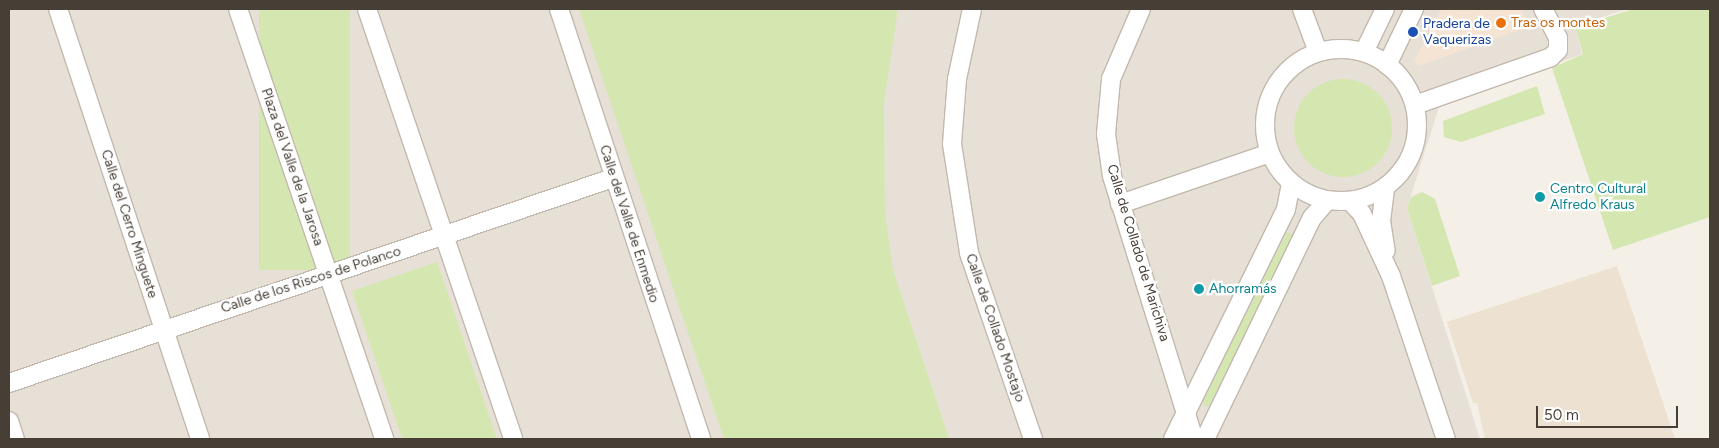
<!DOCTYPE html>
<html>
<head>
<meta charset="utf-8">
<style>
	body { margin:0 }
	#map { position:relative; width:1719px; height:448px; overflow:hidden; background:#f4efe7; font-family:Figtree,sans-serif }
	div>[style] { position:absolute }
	.residential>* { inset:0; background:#e7e0d6 }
	.commercial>* { inset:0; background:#f5e3d3 }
	.education>* { inset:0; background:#ede2d1 }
	.green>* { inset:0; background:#d5e7b1; transform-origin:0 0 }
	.round { border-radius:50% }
	.roads { filter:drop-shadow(1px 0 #c2b8ad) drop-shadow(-1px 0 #c2b8ad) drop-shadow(0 1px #c2b8ad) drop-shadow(0 -1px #c2b8ad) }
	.street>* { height:18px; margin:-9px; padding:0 9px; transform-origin:9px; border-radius:9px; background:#fff }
	.street>.ring { margin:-9px; padding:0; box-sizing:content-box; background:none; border:18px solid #fff; border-radius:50% }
	.dots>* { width:14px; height:14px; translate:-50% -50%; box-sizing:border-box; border:2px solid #fff; border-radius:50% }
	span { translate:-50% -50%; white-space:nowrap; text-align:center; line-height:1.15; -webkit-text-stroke:4.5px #fff; paint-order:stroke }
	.food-label { font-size:14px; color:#c56008 }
	.left { translate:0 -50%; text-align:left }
	.transit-label { font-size:14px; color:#164399 }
	.street-label { font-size:14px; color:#473f36 }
	.culture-label { font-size:14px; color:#0d838f }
	.frame { position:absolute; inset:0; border:10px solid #473f36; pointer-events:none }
	.scale { position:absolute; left:1536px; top:406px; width:142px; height:22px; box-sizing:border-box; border:2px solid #473f36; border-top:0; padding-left:6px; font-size:15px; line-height:18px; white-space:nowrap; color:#473f36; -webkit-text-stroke:4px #fff; paint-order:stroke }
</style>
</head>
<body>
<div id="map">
	<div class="residential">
		<div style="clip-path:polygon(9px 9px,1627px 9px,1575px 26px,1582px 54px,1439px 107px,1407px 208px,1480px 439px,9px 439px)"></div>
	</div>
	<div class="commercial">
		<div style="clip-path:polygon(1441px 9px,1521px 9px,1531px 26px,1418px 66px,1414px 61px)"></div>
	</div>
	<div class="education">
		<div style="clip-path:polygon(1617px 266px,1675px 439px,1485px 439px,1477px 403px,1473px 403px,1447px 322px)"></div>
	</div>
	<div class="green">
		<div style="left:259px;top:9px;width:91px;height:261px"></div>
		<div style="clip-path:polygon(579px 9px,898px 9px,884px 102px,885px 213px,893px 270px,949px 439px,724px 439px)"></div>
		<div style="clip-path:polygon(1634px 9px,1710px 9px,1710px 217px,1613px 250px,1552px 68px,1583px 54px,1575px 27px)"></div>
		<div class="round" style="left:1294px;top:79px;width:98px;height:98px"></div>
		<div style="clip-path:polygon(1537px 86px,1545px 114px,1461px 142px,1444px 137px,1443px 121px)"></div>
		<div style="clip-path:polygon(1422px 192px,1435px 199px,1460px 276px,1432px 286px,1407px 208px,1411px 197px)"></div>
		<div style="clip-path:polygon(1287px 232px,1294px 235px,1210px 405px,1205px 407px,1203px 400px)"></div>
		<div style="clip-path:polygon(437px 262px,497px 439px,402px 439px,352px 291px)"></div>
	</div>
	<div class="roads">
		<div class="street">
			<div style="left:58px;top:9px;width:453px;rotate:71.7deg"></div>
			<div style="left:238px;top:9px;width:454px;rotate:71.2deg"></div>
			<div style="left:367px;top:9px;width:454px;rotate:71.2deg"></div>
			<div style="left:559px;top:9px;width:453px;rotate:71.7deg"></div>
			<div style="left:972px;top:9px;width:72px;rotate:102.1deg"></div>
			<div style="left:957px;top:79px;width:65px;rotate:94.4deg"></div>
			<div style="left:952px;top:144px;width:110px;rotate:81.1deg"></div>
			<div style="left:969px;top:253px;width:197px;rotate:71deg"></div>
			<div style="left:1141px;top:9px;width:76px;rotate:113.2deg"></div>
			<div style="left:1111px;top:79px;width:55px;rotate:95.2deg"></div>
			<div style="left:1106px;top:134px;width:42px;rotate:81.9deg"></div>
			<div style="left:1112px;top:176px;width:275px;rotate:72.7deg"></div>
			<div style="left:1302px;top:9px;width:46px;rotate:69.6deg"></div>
			<div class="ring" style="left:1265px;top:49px;width:134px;height:134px"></div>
			<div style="left:1364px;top:52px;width:48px;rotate:-64deg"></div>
			<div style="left:1387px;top:65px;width:62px;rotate:-64.3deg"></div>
			<div style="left:1415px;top:105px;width:144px;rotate:-19.4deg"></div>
			<div style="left:1551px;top:57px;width:10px;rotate:-45deg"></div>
			<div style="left:1558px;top:50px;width:12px;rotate:-90deg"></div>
			<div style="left:1558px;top:38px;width:33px;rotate:-117deg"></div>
			<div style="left:1385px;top:189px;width:32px;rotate:97deg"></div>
			<div style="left:1381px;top:221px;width:30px;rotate:81deg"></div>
			<div style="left:1351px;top:202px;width:16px;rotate:47deg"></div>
			<div style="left:1362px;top:214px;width:68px;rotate:64.9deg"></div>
			<div style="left:1391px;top:276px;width:172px;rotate:71.4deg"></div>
			<div style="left:1120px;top:204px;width:158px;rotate:-18.8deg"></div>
			<div style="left:9px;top:383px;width:638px;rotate:-18.75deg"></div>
			<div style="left:9px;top:421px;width:19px;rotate:72deg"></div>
			<div style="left:1173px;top:439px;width:256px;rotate:-63.8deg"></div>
			<div style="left:1286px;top:209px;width:25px;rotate:-79deg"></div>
			<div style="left:1205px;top:439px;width:246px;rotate:-64.2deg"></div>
			<div style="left:1312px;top:218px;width:23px;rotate:-49deg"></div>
		</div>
	</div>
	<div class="dots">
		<div style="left:1501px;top:23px;background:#e8710a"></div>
		<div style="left:1413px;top:32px;background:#1a4fb4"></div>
		<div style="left:1540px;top:197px;background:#0f9aa8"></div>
		<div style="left:1199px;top:289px;background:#0f9aa8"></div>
	</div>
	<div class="food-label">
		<span class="left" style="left:1511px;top:23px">Tras os montes</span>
	</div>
	<div class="transit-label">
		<span class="left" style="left:1423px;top:32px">Pradera de<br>Vaquerizas</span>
	</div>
	<div class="street-label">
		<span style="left:292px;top:167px;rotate:71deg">Plaza del Valle de la Jarosa</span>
		<span style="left:129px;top:224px;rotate:72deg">Calle del Cerro Minguete</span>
		<span style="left:629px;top:224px;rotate:72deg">Calle del Valle de Enmedio</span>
		<span style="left:1138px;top:253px;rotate:73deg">Calle de Collado de Marichiva</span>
		<span style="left:311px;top:280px;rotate:-18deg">Calle de los Riscos de Polanco</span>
		<span style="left:995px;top:328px;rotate:71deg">Calle de Collado Mostajo</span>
	</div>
	<div class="culture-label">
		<span class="left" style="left:1550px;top:197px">Centro Cultural<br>Alfredo Kraus</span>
		<span class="left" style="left:1209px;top:289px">Ahorramás</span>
	</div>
	<div class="frame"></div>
	<div class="scale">50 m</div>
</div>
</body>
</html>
